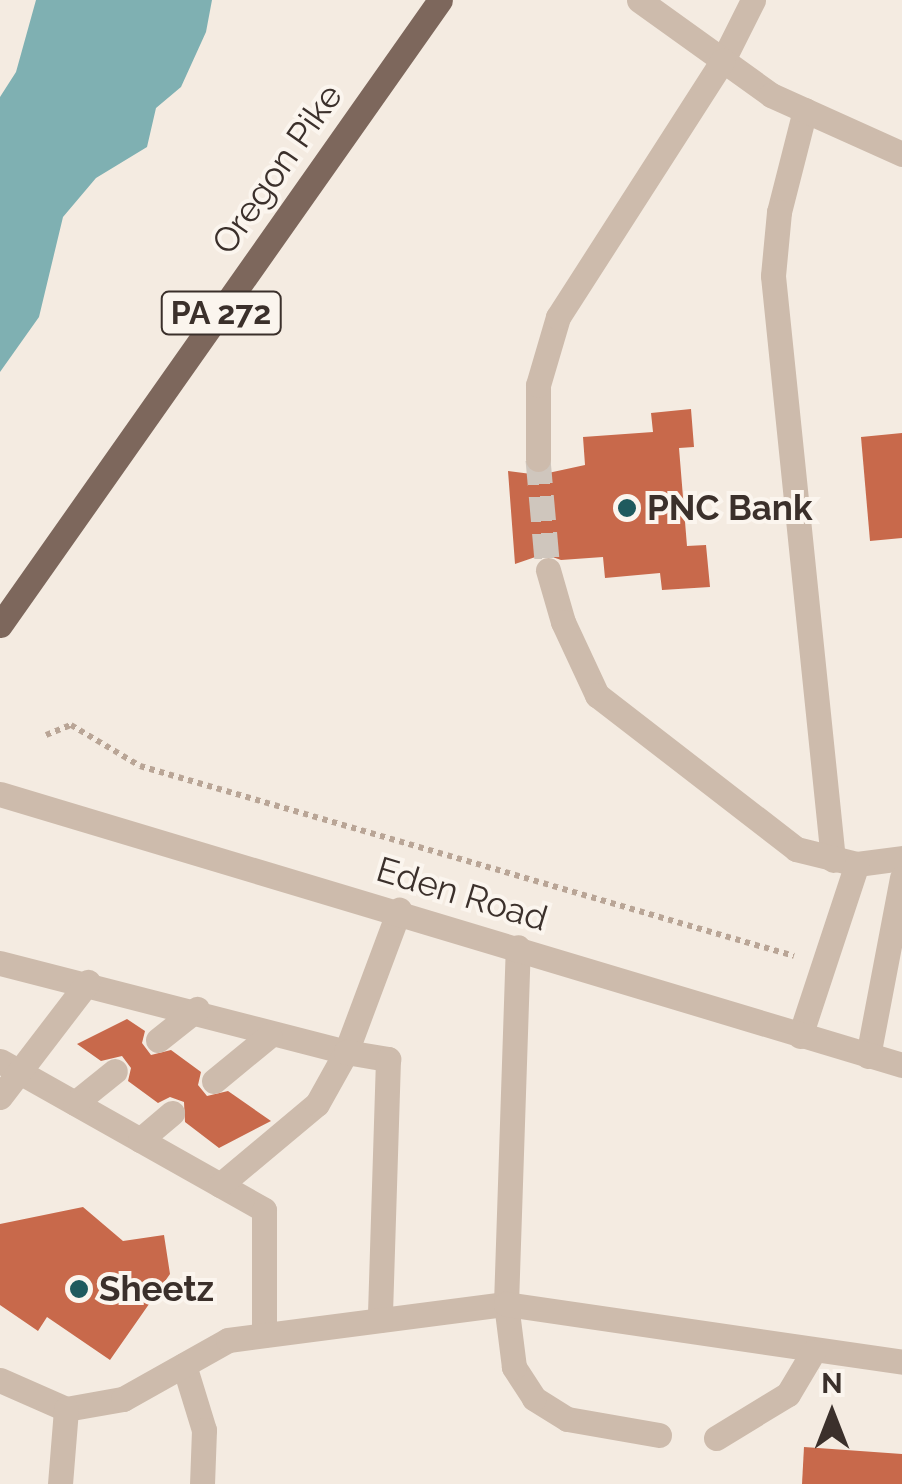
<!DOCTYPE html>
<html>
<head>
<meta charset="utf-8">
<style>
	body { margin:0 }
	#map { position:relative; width:902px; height:1484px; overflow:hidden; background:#f4ebe1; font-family:Raleway,sans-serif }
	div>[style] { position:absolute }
	.water>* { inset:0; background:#7fb0b2 }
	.building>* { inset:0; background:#c8694b }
	.minor-tunnel>* { height:25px; margin-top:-12.5px; transform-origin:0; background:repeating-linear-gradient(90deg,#cfc6bd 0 25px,transparent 0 37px) }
	.path>* { height:6px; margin-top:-3px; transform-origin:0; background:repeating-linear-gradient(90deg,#b9a596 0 5px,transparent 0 10px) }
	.service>* { height:25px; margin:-12.5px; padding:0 12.5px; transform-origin:12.5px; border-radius:12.5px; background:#cdbbac }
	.minor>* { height:25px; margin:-12.5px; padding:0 12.5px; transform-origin:12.5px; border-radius:12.5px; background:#cdbbac }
	.tertiary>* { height:25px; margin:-12.5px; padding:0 12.5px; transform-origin:12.5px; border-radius:12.5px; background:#cdbbac }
	.primary>* { height:25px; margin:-12.5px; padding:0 12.5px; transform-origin:12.5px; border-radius:12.5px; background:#7d675c }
	.dots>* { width:28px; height:28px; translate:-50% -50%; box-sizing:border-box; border:5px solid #fbf5ee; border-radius:50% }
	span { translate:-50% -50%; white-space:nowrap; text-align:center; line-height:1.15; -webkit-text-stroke:8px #fbf5ee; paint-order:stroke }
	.shield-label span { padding:2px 8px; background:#fbf5ee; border:2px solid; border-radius:8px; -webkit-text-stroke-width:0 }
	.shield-label { font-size:32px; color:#3b302b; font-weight:700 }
	.street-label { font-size:35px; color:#3b302b }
	.poi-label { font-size:35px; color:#3b302b; font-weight:700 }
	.left { translate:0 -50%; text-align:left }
	.north { position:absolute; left:782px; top:1364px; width:100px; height:100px; -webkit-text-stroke:8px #fbf5ee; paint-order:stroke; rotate:0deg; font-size:28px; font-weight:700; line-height:40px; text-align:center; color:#3b302b }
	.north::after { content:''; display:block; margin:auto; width:35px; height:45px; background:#3b302b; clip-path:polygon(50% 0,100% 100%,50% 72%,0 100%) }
</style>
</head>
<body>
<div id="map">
	<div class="water">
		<div style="clip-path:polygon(36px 0,212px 0,206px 32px,181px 87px,156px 108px,147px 147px,96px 178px,63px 217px,39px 317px,0 372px,0 97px,16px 72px)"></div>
	</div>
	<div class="building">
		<div style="clip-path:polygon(691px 409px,694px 447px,679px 448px,687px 546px,706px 545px,710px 587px,662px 590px,660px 573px,605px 578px,603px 557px,561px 560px,544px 554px,515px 564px,508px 471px,539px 475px,585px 465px,583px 437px,653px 432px,651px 413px)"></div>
		<div style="clip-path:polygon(902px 433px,902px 538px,870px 541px,861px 437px)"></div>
		<div style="clip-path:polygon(127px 1019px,145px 1031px,142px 1043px,151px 1055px,171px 1050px,201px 1072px,198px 1085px,207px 1096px,228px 1091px,271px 1121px,219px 1148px,185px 1122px,184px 1102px,170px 1097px,158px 1103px,128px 1081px,131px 1068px,122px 1056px,101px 1061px,77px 1044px)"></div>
		<div style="clip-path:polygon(83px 1207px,123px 1241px,164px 1235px,170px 1274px,110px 1360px,47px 1317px,38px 1331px,0 1305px,0 1224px)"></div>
		<div style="clip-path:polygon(804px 1447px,902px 1454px,902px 1484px,802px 1484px)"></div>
	</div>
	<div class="minor-tunnel">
		<div style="left:538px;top:459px;width:111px;rotate:84.9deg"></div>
	</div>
	<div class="path">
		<div style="left:46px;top:735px;width:27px;rotate:-22deg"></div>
		<div style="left:71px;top:725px;width:80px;rotate:30.7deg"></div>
		<div style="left:140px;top:766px;width:681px;rotate:16.2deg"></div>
	</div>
	<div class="service">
		<div style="left:723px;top:60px;width:67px;rotate:-63.4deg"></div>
		<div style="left:805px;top:110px;width:105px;rotate:104.3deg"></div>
		<div style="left:779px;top:212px;width:64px;rotate:95.4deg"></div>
		<div style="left:773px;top:276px;width:587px;rotate:84.13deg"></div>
		<div style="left:0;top:963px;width:357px;rotate:14.4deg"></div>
		<div style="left:346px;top:1052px;width:152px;rotate:-69.5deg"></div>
		<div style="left:158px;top:1040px;width:50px;rotate:-38.5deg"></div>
		<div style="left:0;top:1061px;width:303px;rotate:29.4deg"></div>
		<div style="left:264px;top:1210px;width:125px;rotate:90deg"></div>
		<div style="left:214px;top:1081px;width:72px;rotate:-39.4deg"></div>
		<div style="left:0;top:1097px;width:145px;rotate:-52.6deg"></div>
		<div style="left:75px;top:1103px;width:51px;rotate:-38.7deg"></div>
		<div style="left:140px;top:1140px;width:42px;rotate:-40.2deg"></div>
		<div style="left:220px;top:1185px;width:126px;rotate:-39.9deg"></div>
		<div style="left:317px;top:1104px;width:60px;rotate:-60.9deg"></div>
		<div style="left:346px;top:1052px;width:43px;rotate:9.5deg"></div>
		<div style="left:388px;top:1059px;width:261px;rotate:91.8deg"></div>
		<div style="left:184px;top:1365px;width:68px;rotate:72.9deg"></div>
		<div style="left:204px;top:1430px;width:54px;rotate:92.1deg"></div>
		<div style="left:0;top:1380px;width:72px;rotate:23.7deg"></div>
		<div style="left:66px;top:1409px;width:58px;rotate:-10deg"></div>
		<div style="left:123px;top:1399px;width:120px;rotate:-29.3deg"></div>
		<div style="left:228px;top:1340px;width:280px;rotate:-7.4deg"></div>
		<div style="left:506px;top:1304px;width:357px;rotate:-88.1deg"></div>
		<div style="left:659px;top:1435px;width:93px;rotate:-170.1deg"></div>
		<div style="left:567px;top:1419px;width:39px;rotate:-148deg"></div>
		<div style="left:534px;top:1398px;width:37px;rotate:-123deg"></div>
		<div style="left:514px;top:1367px;width:64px;rotate:-97.2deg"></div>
		<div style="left:506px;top:1304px;width:400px;rotate:8.3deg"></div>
		<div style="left:716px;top:1438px;width:84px;rotate:-31.4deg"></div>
		<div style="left:788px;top:1394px;width:49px;rotate:-59.2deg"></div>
		<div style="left:60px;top:1484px;width:75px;rotate:-85.4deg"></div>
	</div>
	<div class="minor">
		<div style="left:639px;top:0;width:163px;rotate:35.7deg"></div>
		<div style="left:771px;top:95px;width:144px;rotate:24.2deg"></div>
		<div style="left:538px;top:459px;width:74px;rotate:-90deg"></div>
		<div style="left:538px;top:385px;width:71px;rotate:-73.6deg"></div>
		<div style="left:558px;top:317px;width:305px;rotate:-57.3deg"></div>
		<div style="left:548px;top:570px;width:54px;rotate:73.9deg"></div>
		<div style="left:563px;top:622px;width:81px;rotate:65deg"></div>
		<div style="left:597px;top:695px;width:252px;rotate:37.7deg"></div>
		<div style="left:796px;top:849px;width:63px;rotate:13.8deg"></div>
		<div style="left:857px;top:864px;width:45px;rotate:-7.6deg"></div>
		<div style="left:800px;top:1036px;width:181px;rotate:-71.7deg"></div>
		<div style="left:868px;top:1056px;width:181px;rotate:-79.2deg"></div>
	</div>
	<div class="tertiary">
		<div style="left:0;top:794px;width:942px;rotate:16.72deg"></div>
	</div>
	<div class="primary">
		<div style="left:0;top:625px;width:764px;rotate:-54.85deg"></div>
	</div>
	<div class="dots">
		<div style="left:627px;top:508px;background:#1f5a5e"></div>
		<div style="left:79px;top:1289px;background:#1f5a5e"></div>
	</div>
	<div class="shield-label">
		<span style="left:221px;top:313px">PA 272</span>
	</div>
	<div class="street-label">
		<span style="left:277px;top:169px;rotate:-55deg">Oregon Pike</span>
		<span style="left:462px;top:894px;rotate:17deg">Eden Road</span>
	</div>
	<div class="poi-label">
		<span class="left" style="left:647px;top:508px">PNC Bank</span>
		<span class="left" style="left:99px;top:1289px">Sheetz</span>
	</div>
	<div class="north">N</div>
</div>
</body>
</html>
